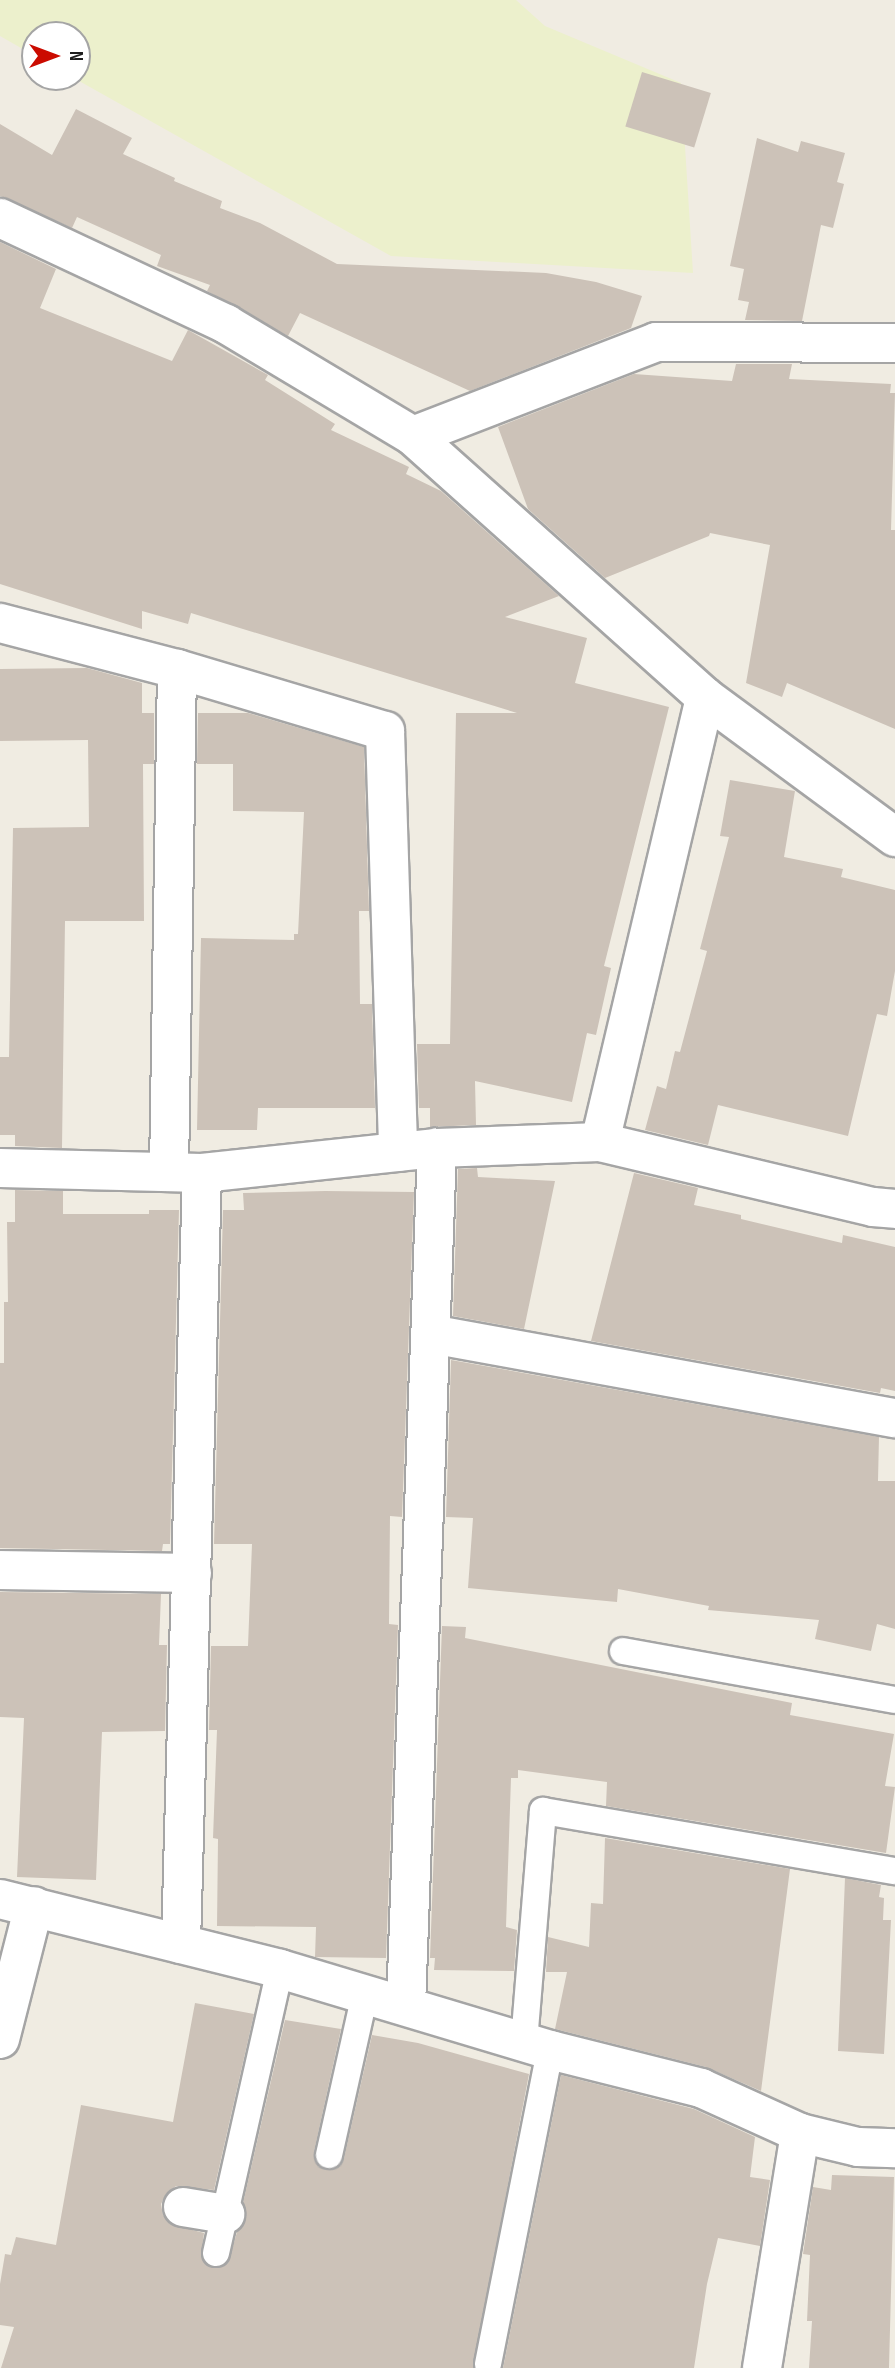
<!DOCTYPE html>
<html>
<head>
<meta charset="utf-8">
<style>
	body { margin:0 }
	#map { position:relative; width:895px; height:2368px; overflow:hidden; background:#f0ece2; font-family:"Sofia Sans Condensed",sans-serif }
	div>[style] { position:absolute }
	.farmland>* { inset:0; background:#ecf0cc }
	.building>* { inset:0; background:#ccc2b8; transform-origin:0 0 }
	.roads { filter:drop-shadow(2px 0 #a5a5a5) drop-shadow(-2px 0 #a5a5a5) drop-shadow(0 2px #a5a5a5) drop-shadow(0 -2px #a5a5a5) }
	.service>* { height:26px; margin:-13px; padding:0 13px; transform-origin:13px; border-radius:13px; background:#fff }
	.minor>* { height:38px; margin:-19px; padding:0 19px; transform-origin:19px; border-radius:19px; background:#fff }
	.tertiary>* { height:38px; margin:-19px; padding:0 19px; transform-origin:19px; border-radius:19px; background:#fff }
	span { translate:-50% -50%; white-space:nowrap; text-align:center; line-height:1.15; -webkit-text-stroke:5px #fff; paint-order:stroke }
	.north { position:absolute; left:21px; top:21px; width:70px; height:70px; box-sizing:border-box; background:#fff; border:2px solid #a5a5a5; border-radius:50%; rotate:90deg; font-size:19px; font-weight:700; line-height:28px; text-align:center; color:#1e1e1e }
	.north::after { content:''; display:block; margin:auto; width:24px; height:32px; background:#cb0b00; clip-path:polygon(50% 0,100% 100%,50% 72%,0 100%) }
</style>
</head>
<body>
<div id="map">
	<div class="farmland">
		<div style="clip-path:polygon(0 0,516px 0,545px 26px,681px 83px,693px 273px,391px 256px,72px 77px,77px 77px,77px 35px,35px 35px,35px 56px,0 36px)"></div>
	</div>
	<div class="building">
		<div style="left:642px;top:72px;width:72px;height:57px;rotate:17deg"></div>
		<div style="clip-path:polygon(76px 109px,132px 138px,123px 154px,175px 178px,174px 181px,222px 201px,220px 208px,260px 223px,337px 264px,546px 273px,596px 282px,642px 296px,631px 328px,470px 391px,300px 313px,288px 336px,207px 291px,210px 285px,157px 266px,161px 255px,77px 217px,72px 228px,0 196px,0 124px,52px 155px)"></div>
		<div style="clip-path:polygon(757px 138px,798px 152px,801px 141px,845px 153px,837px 182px,844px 184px,833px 228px,821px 225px,802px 321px,745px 320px,749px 302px,738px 300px,744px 269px,730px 266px)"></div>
		<div style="clip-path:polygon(0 242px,56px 269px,40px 308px,172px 361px,188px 330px,268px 375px,265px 380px,335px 424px,331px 430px,409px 467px,406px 474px,441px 491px,559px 596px,505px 617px,587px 638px,575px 683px,669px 707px,604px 966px,611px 968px,596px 1035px,587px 1033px,572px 1102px,475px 1081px,476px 1125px,430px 1127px,430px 1108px,419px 1108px,417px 1044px,450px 1044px,456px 713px,517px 713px,191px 613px,188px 624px,142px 611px,142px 629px,0 584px)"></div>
		<div style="clip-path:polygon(736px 364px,792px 364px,789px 379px,891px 384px,890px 393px,895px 393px,891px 530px,895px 530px,895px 729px,787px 683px,782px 697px,746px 683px,770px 545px,710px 533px,709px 536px,605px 578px,528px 509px,498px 427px,634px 374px,732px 381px)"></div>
		<div style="clip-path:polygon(87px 668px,142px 683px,142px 713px,154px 713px,154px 764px,143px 764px,144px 921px,65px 921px,62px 1148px,15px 1146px,15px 1135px,0 1135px,0 1057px,9px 1057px,13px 828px,89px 827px,88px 740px,0 741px,0 669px)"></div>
		<div style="clip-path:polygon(198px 713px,248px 713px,364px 747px,369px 911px,359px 911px,360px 1004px,372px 1004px,375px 1108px,258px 1108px,257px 1130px,197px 1130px,201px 938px,294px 940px,294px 934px,298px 934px,304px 812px,233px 811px,233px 764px,197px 764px)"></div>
		<div style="clip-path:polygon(730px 780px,795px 791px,784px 857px,843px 869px,841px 877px,895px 890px,895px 971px,887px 1016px,877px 1014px,848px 1136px,718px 1105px,708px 1145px,645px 1130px,657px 1086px,666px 1089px,675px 1051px,680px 1052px,707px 951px,700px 949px,729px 837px,720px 836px)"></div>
		<div style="clip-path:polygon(477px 1168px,478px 1177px,555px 1181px,524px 1329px,453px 1316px,458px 1169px)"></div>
		<div style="clip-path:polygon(634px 1173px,698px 1188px,694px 1205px,741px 1215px,741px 1219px,842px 1243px,843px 1235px,895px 1247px,895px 1391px,881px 1388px,880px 1393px,591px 1341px)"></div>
		<div style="clip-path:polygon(15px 1190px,63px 1191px,63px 1214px,149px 1214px,149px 1210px,179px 1210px,170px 1544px,163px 1544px,162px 1551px,0 1548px,0 1363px,4px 1363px,4px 1302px,8px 1302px,7px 1222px,15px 1222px)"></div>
		<div style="clip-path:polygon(325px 1191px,414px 1192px,402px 1517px,390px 1516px,389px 1624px,398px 1625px,386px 1958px,315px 1957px,316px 1927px,217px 1926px,218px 1839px,213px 1838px,217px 1730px,209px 1730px,211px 1646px,248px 1646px,252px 1544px,214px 1544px,223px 1210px,244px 1210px,243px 1193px)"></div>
		<div style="clip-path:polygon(451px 1360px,879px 1437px,878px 1481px,895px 1481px,895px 1629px,877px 1624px,871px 1651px,815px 1639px,819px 1620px,708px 1610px,709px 1606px,618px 1589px,617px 1602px,468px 1588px,473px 1518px,446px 1517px)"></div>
		<div style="clip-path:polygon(0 1592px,161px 1594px,159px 1645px,167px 1645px,165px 1731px,102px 1732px,96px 1880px,17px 1877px,24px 1718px,0 1717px)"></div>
		<div style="clip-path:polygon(442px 1626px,466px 1627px,465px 1638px,792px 1703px,790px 1715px,894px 1734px,885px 1786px,895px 1787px,886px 1853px,606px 1806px,607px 1782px,518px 1770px,518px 1778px,511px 1778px,506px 1927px,517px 1930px,514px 1971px,434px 1970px,435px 1958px,430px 1958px)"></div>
		<div style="clip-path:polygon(605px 1838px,790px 1869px,761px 2091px,706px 2067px,555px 2029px,567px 1972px,546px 1972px,548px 1937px,589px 1947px,591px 1903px,603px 1904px)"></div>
		<div style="clip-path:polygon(845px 1878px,881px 1885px,879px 1897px,884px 1898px,883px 1920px,891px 1920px,884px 2054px,838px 2051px)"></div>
		<div style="clip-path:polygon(195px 2003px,254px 2014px,214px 2190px,176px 2186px,166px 2194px,161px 2204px,163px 2215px,170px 2224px,204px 2233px,201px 2257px,213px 2268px,228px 2263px,237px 2232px,246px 2218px,243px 2203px,285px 2020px,341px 2029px,314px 2152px,318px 2166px,326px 2170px,340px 2166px,344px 2158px,372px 2035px,418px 2043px,529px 2074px,473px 2368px,1px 2368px,14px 2327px,0 2325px,0 2284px,5px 2254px,11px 2255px,16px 2237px,56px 2245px,81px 2105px,173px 2122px)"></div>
		<div style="clip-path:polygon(561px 2075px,694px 2109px,755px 2137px,750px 2177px,770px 2180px,760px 2246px,718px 2238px,707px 2284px,694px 2368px,503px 2368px)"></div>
		<div style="clip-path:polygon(832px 2175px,894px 2177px,889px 2368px,809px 2368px,812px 2321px,807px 2321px,810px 2255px,803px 2254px,813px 2187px,831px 2190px)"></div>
	</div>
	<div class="roads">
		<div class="service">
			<div style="left:623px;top:1651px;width:276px;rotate:10.2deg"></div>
			<div style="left:524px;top:2042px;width:232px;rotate:-85.3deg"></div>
			<div style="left:543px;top:1811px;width:357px;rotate:9.7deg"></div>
			<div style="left:329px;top:2155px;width:165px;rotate:-77.4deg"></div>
			<div style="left:216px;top:2253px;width:291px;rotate:-77.3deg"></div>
			<div style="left:488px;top:2364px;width:320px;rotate:-78.8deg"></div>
		</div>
		<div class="minor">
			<div style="left:0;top:218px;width:250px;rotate:25.1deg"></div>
			<div style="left:226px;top:324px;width:218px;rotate:30.9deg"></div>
			<div style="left:413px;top:436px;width:392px;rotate:41.8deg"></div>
			<div style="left:705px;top:697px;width:236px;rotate:36.4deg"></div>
			<div style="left:413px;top:436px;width:261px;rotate:-21.1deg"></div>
			<div style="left:656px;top:342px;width:239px;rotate:0.2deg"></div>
			<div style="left:0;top:623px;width:183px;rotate:14.6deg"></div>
			<div style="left:177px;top:669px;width:217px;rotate:16.6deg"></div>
			<div style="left:385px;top:731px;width:421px;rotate:88.2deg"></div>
			<div style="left:600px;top:1142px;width:457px;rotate:-76.7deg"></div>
			<div style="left:169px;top:1172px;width:503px;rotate:-89.09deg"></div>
			<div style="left:431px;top:1334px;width:472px;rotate:10.3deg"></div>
			<div style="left:0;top:1570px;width:192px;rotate:0.9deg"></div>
			<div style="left:0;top:1899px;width:289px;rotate:14deg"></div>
			<div style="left:280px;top:1969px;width:282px;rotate:16.7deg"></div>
			<div style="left:550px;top:2050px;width:156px;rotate:14.1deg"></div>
			<div style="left:701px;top:2088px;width:109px;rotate:24.4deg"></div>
			<div style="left:800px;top:2133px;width:60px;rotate:13.6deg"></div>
			<div style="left:858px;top:2147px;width:37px;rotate:2deg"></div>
			<div style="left:181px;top:1944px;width:771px;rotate:-88.44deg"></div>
			<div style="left:406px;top:2006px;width:859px;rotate:-87.93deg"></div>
			<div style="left:0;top:2039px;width:137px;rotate:-75.7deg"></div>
			<div style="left:183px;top:2207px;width:43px;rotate:9.5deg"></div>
			<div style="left:762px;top:2368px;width:238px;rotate:-80.8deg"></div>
		</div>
		<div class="tertiary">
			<div style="left:0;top:1168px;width:202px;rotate:1.4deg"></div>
			<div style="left:202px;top:1173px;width:236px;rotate:-6.1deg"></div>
			<div style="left:437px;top:1148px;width:163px;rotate:-2.1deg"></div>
			<div style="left:600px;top:1142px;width:281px;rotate:13.4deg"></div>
			<div style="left:873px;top:1207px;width:22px;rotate:5deg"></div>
		</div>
	</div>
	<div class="north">N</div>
</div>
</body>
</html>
